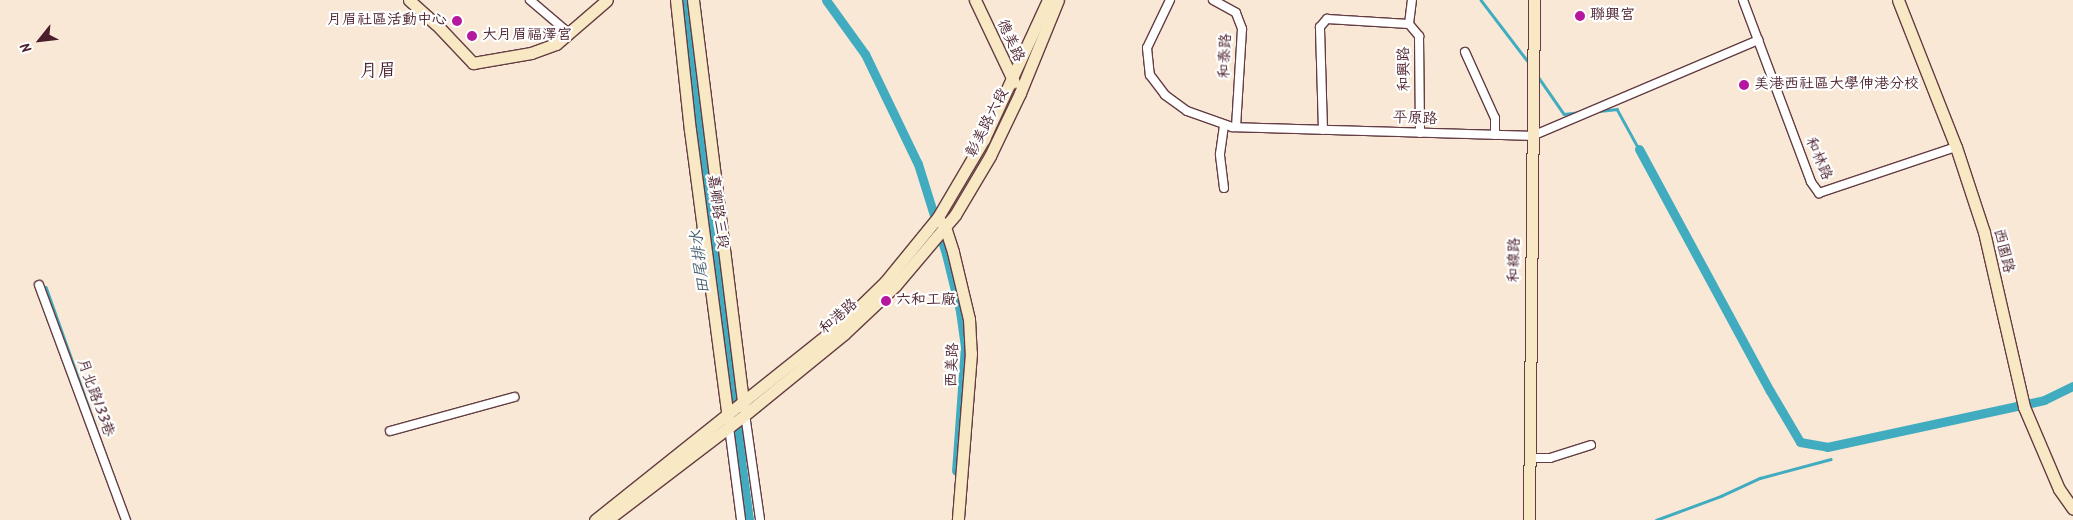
<!DOCTYPE html>
<html>
<head>
<meta charset="utf-8">
<style>
	body { margin:0 }
	#map { position:relative; width:2073px; height:520px; overflow:hidden; background:#f8e8d5; font-family:Kalam,"LXGW WenKai TC",sans-serif }
	div>[style] { position:absolute }
	.water>* { inset:0; background:#41acc0 }
	.stream>* { height:2.5px; margin:-1.25px; padding:0 1.25px; transform-origin:1.25px; border-radius:1.25px; background:#41acc0 }
	.canal>* { height:9px; margin:-4.5px; padding:0 4.5px; transform-origin:4.5px; border-radius:4.5px; background:#41acc0 }
	.river>* { height:14px; margin:-7px; padding:0 7px; transform-origin:7px; border-radius:7px; background:#41acc0 }
	.roads { filter:drop-shadow(1px 0 #643d44) drop-shadow(-1px 0 #643d44) drop-shadow(0 1px #643d44) drop-shadow(0 -1px #643d44) }
	.street>* { height:8px; margin:-4px; padding:0 4px; transform-origin:4px; border-radius:4px; background:#fff }
	.secondary>* { height:11px; margin:-5.5px; padding:0 5.5px; transform-origin:5.5px; border-radius:5.5px; background:#f8e8c3 }
	.dots>* { width:14px; height:14px; translate:-50% -50%; box-sizing:border-box; border:2px solid #fff; border-radius:50% }
	span { translate:-50% -50%; white-space:nowrap; text-align:center; line-height:1.15; -webkit-text-stroke:4.5px #fff; paint-order:stroke }
	.poi-label { font-size:15px; color:#4a1f2b }
	.left { translate:0 -50%; text-align:left }
	.right { translate:-100% -50%; text-align:right }
	.street-label { font-size:15px; color:#4a1f2b }
	.water-label { font-size:16px; color:#465e6e; font-style:italic }
	.quarter-label { font-size:18px; color:#4a1f2b }
	.north { position:absolute; left:15px; top:15px; width:50px; height:50px; -webkit-text-stroke:4px #fff; paint-order:stroke; rotate:241deg; font-size:14px; font-weight:700; line-height:20px; text-align:center; color:#4a1f2b }
	.north::after { content:''; display:block; margin:auto; width:18px; height:22px; background:#4a1f2b; clip-path:polygon(50% 0,100% 100%,50% 72%,0 100%) }
</style>
</head>
<body>
<div id="map">
	<div class="water">
		<div style="clip-path:polygon(743px 437px,754px 520px,744px 520px,735px 444px)"></div>
	</div>
	<div class="stream">
		<div style="left:1481px;top:0;width:81px;rotate:52.6deg"></div>
		<div style="left:1537px;top:75px;width:47px;rotate:55.3deg"></div>
		<div style="left:1564px;top:114px;width:17px;rotate:-7deg"></div>
		<div style="left:1599px;top:111px;width:18px;rotate:-6deg"></div>
		<div style="left:1617px;top:109px;width:46px;rotate:61.2deg"></div>
		<div style="left:46px;top:287px;width:188px;rotate:70.4deg"></div>
		<div style="left:1656px;top:520px;width:69px;rotate:-20.3deg"></div>
		<div style="left:1721px;top:496px;width:43px;rotate:-24.8deg"></div>
		<div style="left:1760px;top:478px;width:73px;rotate:-15deg"></div>
	</div>
	<div class="canal">
		<div style="left:826px;top:0;width:67px;rotate:54.2deg"></div>
		<div style="left:865px;top:54px;width:122px;rotate:64.3deg"></div>
		<div style="left:918px;top:164px;width:94px;rotate:72.7deg"></div>
		<div style="left:946px;top:254px;width:59px;rotate:76.2deg"></div>
		<div style="left:960px;top:311px;width:35px;rotate:82deg"></div>
		<div style="left:965px;top:346px;width:125px;rotate:94.1deg"></div>
		<div style="left:1639px;top:149px;width:275px;rotate:61.6deg"></div>
		<div style="left:1770px;top:391px;width:59px;rotate:59.5deg"></div>
		<div style="left:1800px;top:442px;width:27px;rotate:10deg"></div>
		<div style="left:1827px;top:447px;width:222px;rotate:-12.2deg"></div>
		<div style="left:2044px;top:400px;width:32px;rotate:-26deg"></div>
	</div>
	<div class="river">
		<div style="left:684px;top:0;width:230px;rotate:82.3deg"></div>
		<div style="left:715px;top:228px;width:231px;rotate:83.6deg"></div>
	</div>
	<div class="roads">
		<div class="street">
			<div style="left:530px;top:0;width:52px;rotate:40.4deg"></div>
			<div style="left:1170px;top:0;width:53px;rotate:115.6deg"></div>
			<div style="left:1147px;top:48px;width:27px;rotate:84deg"></div>
			<div style="left:1150px;top:75px;width:25px;rotate:53deg"></div>
			<div style="left:1165px;top:95px;width:27px;rotate:36deg"></div>
			<div style="left:1187px;top:111px;width:48px;rotate:19.6deg"></div>
			<div style="left:1232px;top:127px;width:300px;rotate:1.7deg"></div>
			<div style="left:1532px;top:136px;width:246px;rotate:-23deg"></div>
			<div style="left:1213px;top:0;width:26px;rotate:29deg"></div>
			<div style="left:1236px;top:13px;width:17px;rotate:69deg"></div>
			<div style="left:1242px;top:29px;width:98px;rotate:93.5deg"></div>
			<div style="left:1743px;top:0;width:194px;rotate:69.5deg"></div>
			<div style="left:1811px;top:182px;width:14px;rotate:54deg"></div>
			<div style="left:1819px;top:193px;width:145px;rotate:-18.6deg"></div>
			<div style="left:1409px;top:24px;width:24px;rotate:-83deg"></div>
			<div style="left:1465px;top:52px;width:72px;rotate:65.6deg"></div>
			<div style="left:1495px;top:118px;width:17px;rotate:90deg"></div>
			<div style="left:1323px;top:130px;width:103px;rotate:-91.7deg"></div>
			<div style="left:1320px;top:27px;width:11px;rotate:-49deg"></div>
			<div style="left:1327px;top:19px;width:82px;rotate:3.5deg"></div>
			<div style="left:1409px;top:24px;width:16px;rotate:50deg"></div>
			<div style="left:1419px;top:36px;width:97px;rotate:89.4deg"></div>
			<div style="left:1224px;top:188px;width:34px;rotate:-97deg"></div>
			<div style="left:1220px;top:154px;width:29px;rotate:-82deg"></div>
			<div style="left:39px;top:285px;width:251px;rotate:69.7deg"></div>
			<div style="left:745px;top:414px;width:107px;rotate:81.9deg"></div>
			<div style="left:729px;top:427px;width:94px;rotate:82.6deg"></div>
			<div style="left:390px;top:431px;width:129px;rotate:-15.3deg"></div>
			<div style="left:1529px;top:458px;width:21px"></div>
			<div style="left:1550px;top:458px;width:43px;rotate:-17.6deg"></div>
		</div>
		<div class="secondary">
			<div style="left:409px;top:0;width:36px;rotate:42deg"></div>
			<div style="left:436px;top:24px;width:54px;rotate:46.5deg"></div>
			<div style="left:473px;top:63px;width:59px;rotate:-9.8deg"></div>
			<div style="left:531px;top:53px;width:27px;rotate:-20deg"></div>
			<div style="left:556px;top:44px;width:67px;rotate:-40.8deg"></div>
			<div style="left:676px;top:0;width:131px;rotate:83.9deg"></div>
			<div style="left:690px;top:130px;width:292px;rotate:82.5deg"></div>
			<div style="left:693px;top:0;width:411px;rotate:82.9deg"></div>
			<div style="left:975px;top:0;width:91px;rotate:64.6deg"></div>
			<div style="left:1898px;top:0;width:158px;rotate:68.5deg"></div>
			<div style="left:1956px;top:147px;width:89px;rotate:71.8deg"></div>
			<div style="left:1984px;top:232px;width:180px;rotate:77.1deg"></div>
			<div style="left:2024px;top:407px;width:89px;rotate:66.9deg"></div>
			<div style="left:2059px;top:489px;width:24px;rotate:55deg"></div>
			<div style="left:941px;top:222px;width:6px;rotate:51deg"></div>
			<div style="left:945px;top:227px;width:26px;rotate:72deg"></div>
			<div style="left:953px;top:252px;width:69px;rotate:76.6deg"></div>
			<div style="left:969px;top:319px;width:34px;rotate:87deg"></div>
			<div style="left:971px;top:353px;width:168px;rotate:94.5deg"></div>
			<div style="left:595px;top:520px;width:322px;rotate:-38.6deg"></div>
			<div style="left:847px;top:319px;width:53px;rotate:-44.2deg"></div>
			<div style="left:885px;top:282px;width:84px;rotate:-50.8deg"></div>
			<div style="left:938px;top:217px;width:91px;rotate:-59.5deg"></div>
			<div style="left:984px;top:139px;width:153px;rotate:-65.3deg"></div>
			<div style="left:607px;top:520px;width:168px;rotate:-37.3deg"></div>
			<div style="left:741px;top:418px;width:133px;rotate:-39.2deg"></div>
			<div style="left:844px;top:334px;width:70px;rotate:-43.3deg"></div>
			<div style="left:895px;top:286px;width:93px;rotate:-49.8deg"></div>
			<div style="left:955px;top:215px;width:69px;rotate:-59.3deg"></div>
			<div style="left:990px;top:156px;width:70px;rotate:-64.5deg"></div>
			<div style="left:1020px;top:93px;width:100px;rotate:-67.8deg"></div>
			<div style="left:1529px;top:520px;width:520px;rotate:-89.45deg"></div>
		</div>
	</div>
	<div class="dots">
		<div style="left:1580px;top:16px;background:#b5179e"></div>
		<div style="left:457px;top:21px;background:#b5179e"></div>
		<div style="left:472px;top:36px;background:#b5179e"></div>
		<div style="left:1744px;top:85px;background:#b5179e"></div>
		<div style="left:886px;top:301px;background:#b5179e"></div>
	</div>
	<div class="poi-label">
		<span class="left" style="left:1590px;top:16px">聯興宮</span>
		<span class="right" style="left:447px;top:21px">月眉社區活動中心</span>
		<span class="left" style="left:482px;top:36px">大月眉福澤宮</span>
		<span class="left" style="left:1754px;top:85px">美港西社區大學伸港分校</span>
		<span class="left" style="left:896px;top:301px">六和工廠</span>
	</div>
	<div class="street-label">
		<span style="left:1010px;top:41px;rotate:65deg">德美路</span>
		<span style="left:1226px;top:56px;rotate:-88deg">和泰路</span>
		<span style="left:1405px;top:69px;rotate:-91deg">和興路</span>
		<span style="left:1415px;top:119px;rotate:2deg">平原路</span>
		<span style="left:988px;top:123px;rotate:-63deg">彰美路六段</span>
		<span style="left:1818px;top:159px;rotate:66deg">和林路</span>
		<span style="left:717px;top:212px;rotate:82deg">嘉卿路三段</span>
		<span style="left:2003px;top:251px;rotate:76deg">西園路</span>
		<span style="left:1515px;top:260px;rotate:-89deg">和線路</span>
		<span style="left:839px;top:317px;rotate:-41deg">和港路</span>
		<span style="left:953px;top:365px;rotate:-88deg">西美路</span>
		<span style="left:95px;top:398px;rotate:70deg">月北路133巷</span>
	</div>
	<div class="water-label">
		<span style="left:701px;top:262px;rotate:-97deg">田尾排水</span>
	</div>
	<div class="quarter-label">
		<span style="left:378px;top:72px">月眉</span>
	</div>
	<div class="north">N</div>
</div>
</body>
</html>
